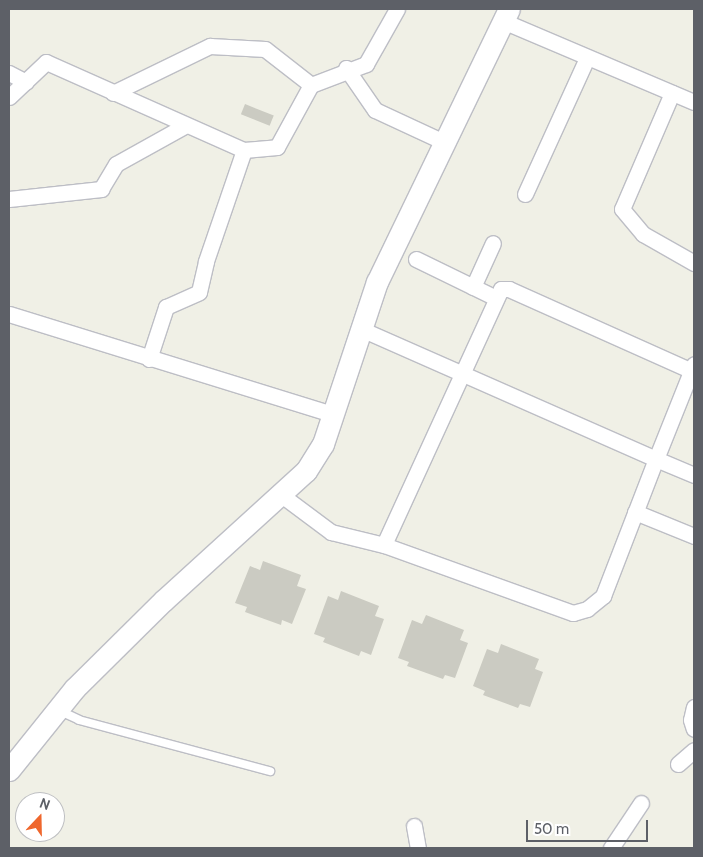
<!DOCTYPE html>
<html>
<head>
<meta charset="utf-8">
<style>
	body { margin:0 }
	#map { position:relative; width:703px; height:857px; overflow:hidden; background:#f0f0e6; font-family:Cabin,sans-serif }
	div>[style] { position:absolute }
	.building>* { inset:0; background:#cbcbc2; transform-origin:0 0 }
	.roads { filter:drop-shadow(1px 0 #bdbec5) drop-shadow(-1px 0 #bdbec5) drop-shadow(0 1px #bdbec5) drop-shadow(0 -1px #bdbec5) }
	.lane>* { height:8px; margin:-4px; padding:0 4px; transform-origin:4px; border-radius:4px; background:#fff }
	.street>* { height:15px; margin:-7.5px; padding:0 7.5px; transform-origin:7.5px; border-radius:7.5px; background:#fff }
	.secondary>* { height:21px; margin:-10.5px; padding:0 10.5px; transform-origin:10.5px; border-radius:10.5px; background:#fff }
	span { translate:-50% -50%; white-space:nowrap; text-align:center; line-height:1.15; -webkit-text-stroke:5px #fff; paint-order:stroke }
	.frame { position:absolute; inset:0; border:10px solid #5d6067; pointer-events:none }
	.north { position:absolute; left:15px; top:792px; width:50px; height:50px; box-sizing:border-box; background:#fff; border:1px solid #bebfc2; border-radius:50%; rotate:21deg; font-size:14px; font-weight:700; line-height:20px; text-align:center; color:#5d6067 }
	.north::after { content:''; display:block; margin:auto; width:18px; height:22px; background:#ef672d; clip-path:polygon(50% 0,100% 100%,50% 72%,0 100%) }
	.scale { position:absolute; left:526px; top:820px; width:122px; height:22px; box-sizing:border-box; border:2px solid #5d6067; border-top:0; padding-left:6px; font-size:15px; line-height:18px; white-space:nowrap; color:#5d6067; -webkit-text-stroke:4px #fff; paint-order:stroke }
</style>
</head>
<body>
<div id="map">
	<div class="building">
		<div style="left:245px;top:104px;width:31px;height:11px;rotate:22deg"></div>
		<div style="clip-path:polygon(263px 561px,301px 575px,297px 586px,306px 589px,292px 624px,282px 620px,281px 625px,245px 612px,247px 607px,235px 603px,250px 566px,260px 570px)"></div>
		<div style="clip-path:polygon(341px 591px,379px 606px,375px 616px,384px 619px,371px 655px,361px 651px,359px 656px,323px 642px,325px 638px,314px 634px,328px 596px,338px 600px)"></div>
		<div style="clip-path:polygon(426px 615px,464px 630px,460px 640px,468px 643px,455px 678px,445px 675px,443px 679px,407px 666px,409px 662px,398px 658px,412px 620px,422px 624px)"></div>
		<div style="clip-path:polygon(501px 644px,539px 659px,535px 669px,543px 672px,530px 707px,520px 704px,518px 708px,483px 695px,485px 691px,473px 686px,487px 649px,498px 653px)"></div>
	</div>
	<div class="roads">
		<div class="lane">
			<div style="left:58px;top:710px;width:23px;rotate:25deg"></div>
			<div style="left:79px;top:720px;width:198px;rotate:15deg"></div>
		</div>
		<div class="street">
			<div style="left:503px;top:21px;width:207px;rotate:23deg"></div>
			<div style="left:346px;top:68px;width:51px;rotate:55.4deg"></div>
			<div style="left:375px;top:110px;width:76px;rotate:24.9deg"></div>
			<div style="left:9px;top:73px;width:19px;rotate:28deg"></div>
			<div style="left:113px;top:93px;width:108px;rotate:-25.9deg"></div>
			<div style="left:210px;top:46px;width:55px;rotate:3.1deg"></div>
			<div style="left:265px;top:49px;width:58px;rotate:38deg"></div>
			<div style="left:672px;top:93px;width:126px;rotate:113.3deg"></div>
			<div style="left:622px;top:209px;width:33px;rotate:50deg"></div>
			<div style="left:643px;top:234px;width:59px;rotate:29.6deg"></div>
			<div style="left:9px;top:97px;width:51px;rotate:-43.4deg"></div>
			<div style="left:46px;top:62px;width:217px;rotate:24deg"></div>
			<div style="left:244px;top:150px;width:33px;rotate:-5deg"></div>
			<div style="left:277px;top:147px;width:71px;rotate:-61.3deg"></div>
			<div style="left:311px;top:85px;width:59px;rotate:-20.9deg"></div>
			<div style="left:366px;top:64px;width:63px;rotate:-60.6deg"></div>
			<div style="left:525px;top:194px;width:149px;rotate:-65.5deg"></div>
			<div style="left:9px;top:199px;width:93px;rotate:-6.2deg"></div>
			<div style="left:101px;top:189px;width:29px;rotate:-59deg"></div>
			<div style="left:116px;top:164px;width:80px;rotate:-29.1deg"></div>
			<div style="left:416px;top:259px;width:89px;rotate:26deg"></div>
			<div style="left:473px;top:287px;width:48px;rotate:-65.6deg"></div>
			<div style="left:9px;top:314px;width:339px;rotate:17.2deg"></div>
			<div style="left:361px;top:329px;width:322px;rotate:23.8deg"></div>
			<div style="left:656px;top:459px;width:102px;rotate:-68.2deg"></div>
			<div style="left:149px;top:359px;width:55px;rotate:-71.9deg"></div>
			<div style="left:166px;top:307px;width:36px;rotate:-24deg"></div>
			<div style="left:199px;top:292px;width:32px;rotate:-77deg"></div>
			<div style="left:206px;top:261px;width:117px;rotate:-71.1deg"></div>
			<div style="left:692px;top:371px;width:201px;rotate:-155.9deg"></div>
			<div style="left:509px;top:289px;width:8px;rotate:180deg"></div>
			<div style="left:501px;top:289px;width:281px;rotate:114.6deg"></div>
			<div style="left:384px;top:545px;width:201px;rotate:19.8deg"></div>
			<div style="left:573px;top:613px;width:15px;rotate:-16deg"></div>
			<div style="left:587px;top:609px;width:21px;rotate:-39deg"></div>
			<div style="left:603px;top:596px;width:147px;rotate:-68.9deg"></div>
			<div style="left:656px;top:459px;width:41px;rotate:22.8deg"></div>
			<div style="left:280px;top:494px;width:64px;rotate:36.7deg"></div>
			<div style="left:331px;top:532px;width:55px;rotate:13.8deg"></div>
			<div style="left:635px;top:512px;width:64px;rotate:22.1deg"></div>
			<div style="left:694px;top:707px;width:13px;rotate:103deg"></div>
			<div style="left:691px;top:720px;width:9px;rotate:72deg"></div>
			<div style="left:678px;top:764px;width:21px;rotate:-41deg"></div>
			<div style="left:414px;top:826px;width:22px;rotate:80deg"></div>
			<div style="left:611px;top:848px;width:54px;rotate:-56.3deg"></div>
		</div>
		<div class="secondary">
			<div style="left:9px;top:770px;width:105px;rotate:-51.2deg"></div>
			<div style="left:75px;top:688px;width:124px;rotate:-44.7deg"></div>
			<div style="left:163px;top:601px;width:193px;rotate:-42.3deg"></div>
			<div style="left:306px;top:471px;width:32px;rotate:-58deg"></div>
			<div style="left:323px;top:444px;width:171px;rotate:-71.6deg"></div>
			<div style="left:377px;top:282px;width:303px;rotate:-64.2deg"></div>
		</div>
	</div>
	<div class="frame"></div>
	<div class="north">N</div>
	<div class="scale">50 m</div>
</div>
</body>
</html>
